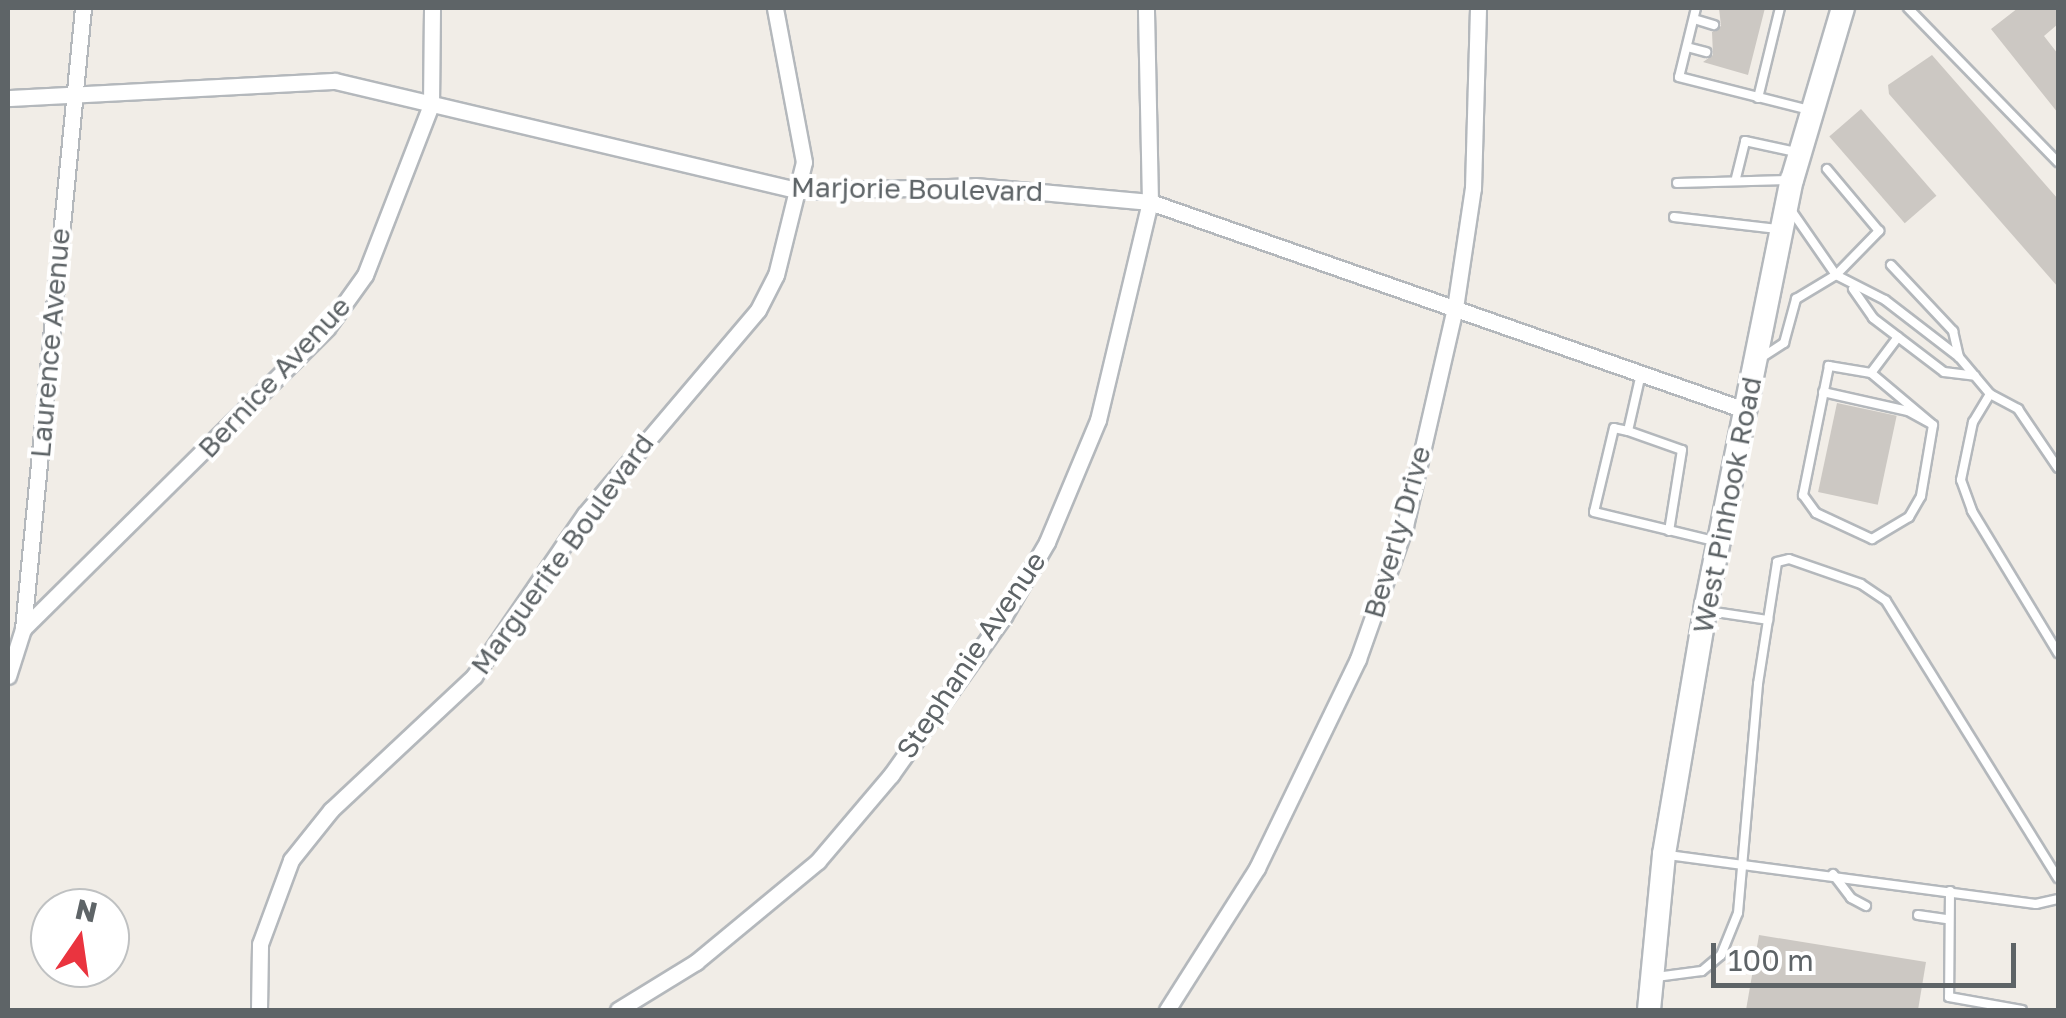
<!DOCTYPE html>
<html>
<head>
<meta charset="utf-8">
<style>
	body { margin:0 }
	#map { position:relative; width:2066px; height:1018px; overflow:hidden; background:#f1ede7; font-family:"Golos Text",sans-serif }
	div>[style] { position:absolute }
	.building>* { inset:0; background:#ccc8c3; transform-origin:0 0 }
	.roads { filter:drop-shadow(2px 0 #b4b8bc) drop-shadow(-2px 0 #b4b8bc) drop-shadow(0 2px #b4b8bc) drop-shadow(0 -2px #b4b8bc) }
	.service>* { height:8px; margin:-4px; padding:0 4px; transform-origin:4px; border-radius:4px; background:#fff }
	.minor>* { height:15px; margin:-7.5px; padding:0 7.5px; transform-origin:7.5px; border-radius:7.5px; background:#fff }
	.secondary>* { height:22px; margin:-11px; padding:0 11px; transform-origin:11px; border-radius:11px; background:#fff }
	span { translate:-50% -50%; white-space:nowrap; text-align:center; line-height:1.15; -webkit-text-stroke:8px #fff; paint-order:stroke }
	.street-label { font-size:28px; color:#5e6467 }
	.frame { position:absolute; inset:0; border:10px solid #5e6467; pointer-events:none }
	.north { position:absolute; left:30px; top:888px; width:100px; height:100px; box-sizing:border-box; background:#fff; border:2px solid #bfc1c2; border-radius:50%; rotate:13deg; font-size:28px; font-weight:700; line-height:40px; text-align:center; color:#5e6467 }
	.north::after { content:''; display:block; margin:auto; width:35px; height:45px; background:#ea343f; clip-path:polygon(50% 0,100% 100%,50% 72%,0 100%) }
	.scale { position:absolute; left:1711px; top:943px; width:305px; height:45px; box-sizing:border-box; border:5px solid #5e6467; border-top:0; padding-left:12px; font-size:30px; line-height:35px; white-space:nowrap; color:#5e6467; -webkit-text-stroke:8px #fff; paint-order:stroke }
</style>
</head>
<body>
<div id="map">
	<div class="building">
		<div style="clip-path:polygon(1719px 8px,1765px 8px,1748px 75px,1703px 62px,1713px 55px,1712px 32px,1721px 26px)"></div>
		<div style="clip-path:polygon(2018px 8px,2058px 8px,2058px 24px,2044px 36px,2058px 54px,2058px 113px,1991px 29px)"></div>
		<div style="clip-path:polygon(1932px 55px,2058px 199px,2058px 287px,1889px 94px,1888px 85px)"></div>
		<div style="left:1861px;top:109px;width:115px;height:42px;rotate:49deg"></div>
		<div style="left:1837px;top:403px;width:61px;height:91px;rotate:12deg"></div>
		<div style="clip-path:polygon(1759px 935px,1926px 962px,1918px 1010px,1746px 1010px)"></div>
	</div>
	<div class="roads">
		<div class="service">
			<div style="left:1696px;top:8px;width:71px;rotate:103.8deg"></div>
			<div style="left:1679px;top:77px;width:134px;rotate:14.2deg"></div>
			<div style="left:1908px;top:8px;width:215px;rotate:45.8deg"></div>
			<div style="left:1694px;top:19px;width:21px;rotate:17deg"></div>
			<div style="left:1687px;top:47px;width:20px;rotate:15deg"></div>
			<div style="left:1758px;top:98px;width:93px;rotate:-76.3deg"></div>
			<div style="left:1736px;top:178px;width:38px;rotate:-76deg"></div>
			<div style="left:1745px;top:141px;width:52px;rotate:12.2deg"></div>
			<div style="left:1677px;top:183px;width:111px;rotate:-1.5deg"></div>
			<div style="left:1791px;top:210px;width:79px;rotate:55.3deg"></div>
			<div style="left:1836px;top:275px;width:55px;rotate:27deg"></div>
			<div style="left:1885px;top:300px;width:93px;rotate:37.6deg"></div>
			<div style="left:1959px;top:357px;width:48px;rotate:50deg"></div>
			<div style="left:1990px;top:394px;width:32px;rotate:28deg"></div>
			<div style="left:2018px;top:409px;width:71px;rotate:55.9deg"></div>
			<div style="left:1674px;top:217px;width:104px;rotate:6.6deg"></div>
			<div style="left:1891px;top:265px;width:91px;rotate:46.8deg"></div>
			<div style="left:1953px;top:331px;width:27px;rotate:77deg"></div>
			<div style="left:1853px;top:289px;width:35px;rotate:55deg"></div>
			<div style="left:1873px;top:318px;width:89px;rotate:37.3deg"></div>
			<div style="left:1944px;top:372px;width:31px;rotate:7deg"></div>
			<div style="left:1764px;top:356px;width:24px;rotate:-33deg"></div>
			<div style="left:1784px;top:343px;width:46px;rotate:-74.7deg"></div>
			<div style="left:1796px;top:299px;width:47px;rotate:-31deg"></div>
			<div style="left:1836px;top:275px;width:62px;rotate:-45.7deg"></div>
			<div style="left:1879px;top:231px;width:81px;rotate:-130deg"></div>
			<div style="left:1871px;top:373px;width:43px;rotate:-170.5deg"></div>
			<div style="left:1829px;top:366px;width:132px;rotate:101.4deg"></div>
			<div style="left:1803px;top:495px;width:22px;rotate:54deg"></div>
			<div style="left:1816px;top:513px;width:62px;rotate:24.9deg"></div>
			<div style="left:1872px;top:539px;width:43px;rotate:-30.7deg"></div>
			<div style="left:1909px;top:517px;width:24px;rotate:-60deg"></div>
			<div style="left:1921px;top:496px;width:72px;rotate:-80.4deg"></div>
			<div style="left:1933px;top:425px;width:81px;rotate:-140deg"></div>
			<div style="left:1871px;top:373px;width:45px;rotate:-53.1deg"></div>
			<div style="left:1640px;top:378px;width:54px;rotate:102.8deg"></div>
			<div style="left:1628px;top:431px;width:14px;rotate:-168deg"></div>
			<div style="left:1614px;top:428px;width:86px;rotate:103.4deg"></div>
			<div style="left:1594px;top:512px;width:123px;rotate:13.6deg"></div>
			<div style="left:1823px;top:392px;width:87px;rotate:12.6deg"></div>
			<div style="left:1908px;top:411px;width:25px;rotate:29deg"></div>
			<div style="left:1990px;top:394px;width:33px;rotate:121deg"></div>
			<div style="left:1973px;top:422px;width:59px;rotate:101.7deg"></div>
			<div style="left:1961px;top:480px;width:33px;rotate:70deg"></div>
			<div style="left:1972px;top:511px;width:166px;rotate:58.8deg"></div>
			<div style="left:1628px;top:431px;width:57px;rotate:19.4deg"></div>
			<div style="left:1682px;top:450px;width:82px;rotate:99.1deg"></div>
			<div style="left:1708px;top:611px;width:61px;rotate:8.5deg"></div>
			<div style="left:1668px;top:855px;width:371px;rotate:7.6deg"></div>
			<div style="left:2036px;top:904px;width:23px;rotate:-13deg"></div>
			<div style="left:1833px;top:874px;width:30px;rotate:53deg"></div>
			<div style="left:1851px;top:898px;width:17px;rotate:28deg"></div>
			<div style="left:1950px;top:891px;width:106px;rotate:90.5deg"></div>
			<div style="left:1949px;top:997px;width:74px;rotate:10.1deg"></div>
			<div style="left:1918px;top:915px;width:30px;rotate:8deg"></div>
			<div style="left:1656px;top:977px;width:46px;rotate:-7.4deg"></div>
			<div style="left:1702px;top:971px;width:25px;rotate:-40deg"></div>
			<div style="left:1721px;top:955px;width:45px;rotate:-68deg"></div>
			<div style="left:1738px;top:913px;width:230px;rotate:-85deg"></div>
			<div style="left:1758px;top:684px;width:123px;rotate:-81.1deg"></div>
			<div style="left:1777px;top:562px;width:12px;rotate:-14deg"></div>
			<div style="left:1789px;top:559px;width:76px;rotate:19.1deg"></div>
			<div style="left:1861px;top:584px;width:30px;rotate:34deg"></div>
			<div style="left:1886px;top:601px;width:326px;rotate:58.2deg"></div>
		</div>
		<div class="minor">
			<div style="left:8px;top:98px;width:327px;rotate:-3deg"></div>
			<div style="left:335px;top:81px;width:479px;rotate:13.3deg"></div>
			<div style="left:801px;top:191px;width:174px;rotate:-1.6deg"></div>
			<div style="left:975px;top:186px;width:176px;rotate:5.2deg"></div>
			<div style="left:1150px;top:202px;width:630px;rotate:19.27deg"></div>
			<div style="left:23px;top:629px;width:428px;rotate:-44.7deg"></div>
			<div style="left:327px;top:328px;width:65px;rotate:-54.4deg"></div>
			<div style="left:365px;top:275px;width:182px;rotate:-68.8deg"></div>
			<div style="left:431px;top:105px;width:97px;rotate:-89.4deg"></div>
			<div style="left:8px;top:676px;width:49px;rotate:-72.3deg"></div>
			<div style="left:23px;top:629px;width:624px;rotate:-84.48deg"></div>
			<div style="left:259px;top:1010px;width:66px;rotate:-89.1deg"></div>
			<div style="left:260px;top:944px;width:90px;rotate:-69.7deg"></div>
			<div style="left:291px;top:860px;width:64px;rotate:-51.3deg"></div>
			<div style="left:331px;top:810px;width:196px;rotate:-43.1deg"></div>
			<div style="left:474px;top:676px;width:196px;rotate:-55.6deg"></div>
			<div style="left:585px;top:514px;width:267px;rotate:-49.7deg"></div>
			<div style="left:758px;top:310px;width:39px;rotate:-63deg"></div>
			<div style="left:776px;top:275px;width:116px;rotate:-76.1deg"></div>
			<div style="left:804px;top:162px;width:157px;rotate:-100.7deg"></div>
			<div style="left:618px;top:1010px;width:92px;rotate:-31.6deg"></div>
			<div style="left:696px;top:962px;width:158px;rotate:-39.6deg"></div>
			<div style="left:818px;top:861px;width:113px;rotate:-49.7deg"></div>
			<div style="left:891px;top:775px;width:195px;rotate:-54.6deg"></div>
			<div style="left:1004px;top:616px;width:86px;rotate:-59.8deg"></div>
			<div style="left:1047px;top:542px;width:132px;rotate:-67.3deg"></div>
			<div style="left:1098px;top:420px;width:224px;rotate:-76.6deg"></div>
			<div style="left:1150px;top:202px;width:194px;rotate:-91.2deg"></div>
			<div style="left:1167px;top:1010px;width:168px;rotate:-57.6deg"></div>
			<div style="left:1257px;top:868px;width:232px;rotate:-64.2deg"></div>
			<div style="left:1358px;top:659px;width:141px;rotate:-70.5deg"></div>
			<div style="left:1405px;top:526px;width:224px;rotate:-77.1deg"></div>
			<div style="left:1455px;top:308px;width:121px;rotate:-81.5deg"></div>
			<div style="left:1473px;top:188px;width:180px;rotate:-88.4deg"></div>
		</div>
		<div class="secondary">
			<div style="left:1649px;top:1010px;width:157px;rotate:-84.5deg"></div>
			<div style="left:1664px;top:854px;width:253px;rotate:-80.4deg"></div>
			<div style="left:1706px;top:605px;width:434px;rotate:-78.6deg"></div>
			<div style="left:1792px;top:180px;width:179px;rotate:-73.5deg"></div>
		</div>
	</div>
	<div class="street-label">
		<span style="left:917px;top:189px;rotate:1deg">Marjorie Boulevard</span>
		<span style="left:50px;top:343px;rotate:-85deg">Laurence Avenue</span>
		<span style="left:274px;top:377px;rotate:-47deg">Bernice Avenue</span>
		<span style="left:1727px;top:505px;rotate:-79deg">West Pinhook Road</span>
		<span style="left:1397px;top:532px;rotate:-74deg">Beverly Drive</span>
		<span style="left:562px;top:554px;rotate:-54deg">Marguerite Boulevard</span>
		<span style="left:971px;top:655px;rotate:-56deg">Stephanie Avenue</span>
	</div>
	<div class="frame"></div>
	<div class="north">N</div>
	<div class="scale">100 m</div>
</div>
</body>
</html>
